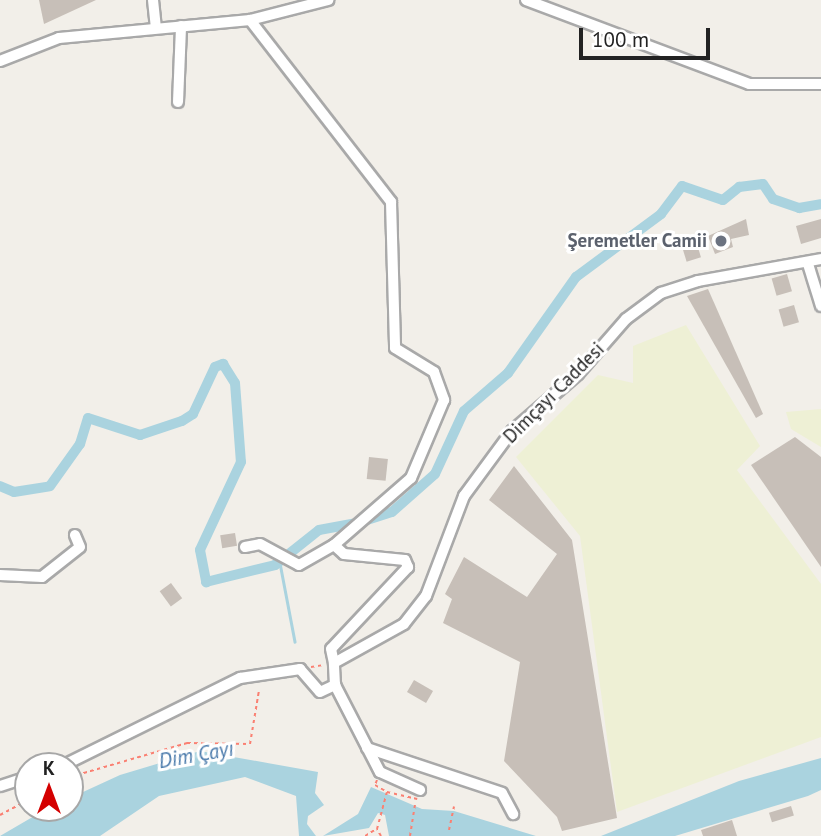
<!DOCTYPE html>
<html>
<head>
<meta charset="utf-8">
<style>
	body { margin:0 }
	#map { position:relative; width:821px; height:836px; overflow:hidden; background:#f2efe9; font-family:"PT Sans",sans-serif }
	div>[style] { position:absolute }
	.farmland>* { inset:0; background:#eef0d5 }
	.water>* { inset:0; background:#aad3df }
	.stream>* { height:2.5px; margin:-1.25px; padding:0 1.25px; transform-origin:1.25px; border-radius:1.25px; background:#aad3df }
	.canal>* { height:10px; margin:-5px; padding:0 5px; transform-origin:5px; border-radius:5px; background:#aad3df }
	.building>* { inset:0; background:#c7bfb8; transform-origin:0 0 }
	.path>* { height:2px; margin-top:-1px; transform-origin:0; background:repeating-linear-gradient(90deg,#fa8072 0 3.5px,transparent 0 7px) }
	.roads { filter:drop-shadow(2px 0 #a9a9a9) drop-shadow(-2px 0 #a9a9a9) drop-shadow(0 2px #a9a9a9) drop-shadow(0 -2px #a9a9a9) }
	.minor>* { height:10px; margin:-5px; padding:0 5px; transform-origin:5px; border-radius:5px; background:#fff }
	.dots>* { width:19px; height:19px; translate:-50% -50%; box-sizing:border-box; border:4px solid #fff; border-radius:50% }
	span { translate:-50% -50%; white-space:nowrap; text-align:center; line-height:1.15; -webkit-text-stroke:6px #fff; paint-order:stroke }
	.worship-label { font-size:19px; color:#5b616d; font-weight:700 }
	.right { translate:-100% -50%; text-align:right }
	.street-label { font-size:19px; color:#222 }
	.water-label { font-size:21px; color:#4a7aab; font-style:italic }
	.north { position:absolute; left:14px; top:752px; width:70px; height:70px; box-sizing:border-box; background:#fff; border:2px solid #a7a7a7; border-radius:50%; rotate:0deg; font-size:19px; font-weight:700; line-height:28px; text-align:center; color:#222 }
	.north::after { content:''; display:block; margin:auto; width:24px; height:32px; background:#d40000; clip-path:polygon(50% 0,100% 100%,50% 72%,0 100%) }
	.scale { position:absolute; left:579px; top:28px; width:131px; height:32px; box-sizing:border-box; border:4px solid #222; border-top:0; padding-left:9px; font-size:21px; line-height:24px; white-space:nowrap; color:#222; -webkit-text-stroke:5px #fff; paint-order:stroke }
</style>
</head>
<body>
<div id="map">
	<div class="farmland">
		<div style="clip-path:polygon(686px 325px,760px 446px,737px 470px,821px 584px,821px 737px,617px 812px,580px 536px,516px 457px,598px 375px,633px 383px,633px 346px)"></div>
		<div style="clip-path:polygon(821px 409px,821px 447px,791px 429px,786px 412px)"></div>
	</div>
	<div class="water">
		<div style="clip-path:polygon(200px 751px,318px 772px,315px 793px,324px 805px,308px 816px,307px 824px,316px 836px,299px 836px,296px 796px,245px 777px,159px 796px,100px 836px,0 836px,48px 808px,70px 808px,70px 798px,120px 775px)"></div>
		<div style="clip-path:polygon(821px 758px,821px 790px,808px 796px,675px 836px,601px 836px,739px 781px)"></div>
		<div style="clip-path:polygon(371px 787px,422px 809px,454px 811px,536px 836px,389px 836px,385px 815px,378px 813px,369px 828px,323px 836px,358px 814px)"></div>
	</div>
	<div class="stream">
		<div style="left:280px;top:563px;width:80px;rotate:79.2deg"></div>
	</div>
	<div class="canal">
		<div style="left:0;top:486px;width:15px;rotate:23deg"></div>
		<div style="left:14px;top:492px;width:36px;rotate:-9deg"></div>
		<div style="left:50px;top:486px;width:52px;rotate:-54.5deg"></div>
		<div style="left:80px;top:444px;width:27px;rotate:-73deg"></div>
		<div style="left:88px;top:418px;width:55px;rotate:18.1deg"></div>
		<div style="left:140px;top:435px;width:44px;rotate:-18.4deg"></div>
		<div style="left:182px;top:421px;width:13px;rotate:-32deg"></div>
		<div style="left:193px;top:414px;width:52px;rotate:-64.9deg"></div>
		<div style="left:215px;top:367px;width:9px;rotate:-21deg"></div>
		<div style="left:223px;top:364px;width:22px;rotate:58deg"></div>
		<div style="left:235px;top:383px;width:79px;rotate:85.7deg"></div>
		<div style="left:241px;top:462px;width:97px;rotate:115deg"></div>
		<div style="left:200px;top:550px;width:33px;rotate:79deg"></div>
		<div style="left:206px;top:582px;width:71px;rotate:-13.8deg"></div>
		<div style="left:275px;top:565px;width:56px;rotate:-38.5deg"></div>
		<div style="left:319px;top:530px;width:44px;rotate:-10.5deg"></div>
		<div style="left:367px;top:520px;width:26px;rotate:-18deg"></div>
		<div style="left:392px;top:512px;width:57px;rotate:-41.5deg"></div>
		<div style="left:435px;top:474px;width:69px;rotate:-65.3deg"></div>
		<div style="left:464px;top:411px;width:58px;rotate:-40.8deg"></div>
		<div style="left:508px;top:373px;width:118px;rotate:-54.7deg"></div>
		<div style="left:576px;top:277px;width:106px;rotate:-36.5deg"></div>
		<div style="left:661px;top:214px;width:35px;rotate:-53deg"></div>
		<div style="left:682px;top:186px;width:43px;rotate:18.9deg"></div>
		<div style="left:723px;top:200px;width:21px;rotate:-39deg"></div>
		<div style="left:739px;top:187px;width:24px;rotate:-7deg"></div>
		<div style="left:763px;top:184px;width:18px;rotate:56deg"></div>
		<div style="left:773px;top:199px;width:28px;rotate:19deg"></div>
		<div style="left:799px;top:208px;width:22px;rotate:-10deg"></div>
	</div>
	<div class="building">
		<div style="clip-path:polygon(39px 0,96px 0,44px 24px)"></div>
		<div style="clip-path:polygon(746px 219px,749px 235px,731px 239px,733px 247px,715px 254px,708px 236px)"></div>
		<div style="clip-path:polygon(821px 219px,821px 238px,801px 244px,796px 226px)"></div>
		<div style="left:696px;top:241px;width:17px;height:15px;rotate:73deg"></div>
		<div style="left:787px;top:274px;width:18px;height:16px;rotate:74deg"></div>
		<div style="clip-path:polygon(708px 289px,763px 414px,756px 418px,687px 296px)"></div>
		<div style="left:794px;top:305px;width:18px;height:16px;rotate:74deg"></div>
		<div style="clip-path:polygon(795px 437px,821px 457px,821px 567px,751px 465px)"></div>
		<div style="left:369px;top:457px;width:19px;height:22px;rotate:6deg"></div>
		<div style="clip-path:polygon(514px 466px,572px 540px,617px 818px,562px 831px,557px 817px,504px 761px,520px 662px,443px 623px,452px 599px,445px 594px,464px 557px,527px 597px,557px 554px,489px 500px)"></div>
		<div style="left:235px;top:533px;width:13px;height:15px;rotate:81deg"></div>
		<div style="left:171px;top:583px;width:19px;height:14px;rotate:54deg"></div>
		<div style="left:414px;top:680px;width:22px;height:14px;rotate:30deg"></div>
		<div style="left:791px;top:806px;width:10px;height:23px;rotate:73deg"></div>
		<div style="clip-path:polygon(732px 820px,737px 836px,703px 836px,701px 830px)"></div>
	</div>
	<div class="path">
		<div style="left:311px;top:667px;width:12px;rotate:-9deg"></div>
		<div style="left:70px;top:777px;width:122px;rotate:-16.2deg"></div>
		<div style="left:187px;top:743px;width:63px;rotate:0.9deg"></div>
		<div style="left:250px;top:744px;width:55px;rotate:-80.5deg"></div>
		<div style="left:377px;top:780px;width:5px;rotate:112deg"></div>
		<div style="left:375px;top:785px;width:14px;rotate:30deg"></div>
		<div style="left:387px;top:792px;width:31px;rotate:13deg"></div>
		<div style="left:0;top:815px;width:32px;rotate:-28deg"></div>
		<div style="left:449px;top:830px;width:24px;rotate:-78deg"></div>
		<div style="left:365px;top:836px;width:13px;rotate:-32deg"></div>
		<div style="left:381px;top:836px;width:8px;rotate:-120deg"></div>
		<div style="left:377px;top:829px;width:38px;rotate:-75deg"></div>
		<div style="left:410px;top:836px;width:32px;rotate:-81deg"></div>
	</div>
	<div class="roads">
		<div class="minor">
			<div style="left:153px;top:0;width:28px;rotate:84deg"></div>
			<div style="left:526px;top:0;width:238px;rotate:20.6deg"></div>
			<div style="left:749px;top:84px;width:72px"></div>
			<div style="left:250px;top:20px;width:230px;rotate:52.2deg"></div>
			<div style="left:391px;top:202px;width:146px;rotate:88.4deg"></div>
			<div style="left:395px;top:348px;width:46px;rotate:31.6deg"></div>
			<div style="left:434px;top:372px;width:30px;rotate:70deg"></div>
			<div style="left:444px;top:400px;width:85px;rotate:112.9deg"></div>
			<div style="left:411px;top:478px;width:102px;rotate:139deg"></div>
			<div style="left:334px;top:545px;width:13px;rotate:42deg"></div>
			<div style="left:344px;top:554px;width:61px;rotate:5.6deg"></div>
			<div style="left:405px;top:560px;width:8px;rotate:67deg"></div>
			<div style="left:408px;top:567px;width:112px;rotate:133.2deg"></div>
			<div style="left:331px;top:649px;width:14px;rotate:78deg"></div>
			<div style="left:0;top:61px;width:63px;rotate:-21.3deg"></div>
			<div style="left:59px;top:38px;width:192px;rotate:-5.4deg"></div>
			<div style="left:250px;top:20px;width:81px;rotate:-14.4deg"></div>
			<div style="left:178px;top:102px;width:76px;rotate:-87.7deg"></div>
			<div style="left:808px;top:264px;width:44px;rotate:72.8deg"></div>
			<div style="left:245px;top:547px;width:15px;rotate:-11deg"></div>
			<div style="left:260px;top:544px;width:44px;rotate:28.3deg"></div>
			<div style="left:299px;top:565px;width:40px;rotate:-29.7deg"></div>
			<div style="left:0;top:575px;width:42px;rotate:2.7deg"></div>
			<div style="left:42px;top:577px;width:48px;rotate:-38.3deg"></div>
			<div style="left:80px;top:547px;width:13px;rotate:-113deg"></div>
			<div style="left:335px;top:685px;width:98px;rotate:62.7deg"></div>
			<div style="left:380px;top:772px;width:44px;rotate:24.2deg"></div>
			<div style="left:367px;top:748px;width:142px;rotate:18.4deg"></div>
			<div style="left:502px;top:793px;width:24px;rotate:62deg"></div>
			<div style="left:62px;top:766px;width:199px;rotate:-26.3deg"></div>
			<div style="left:240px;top:678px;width:61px;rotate:-8.5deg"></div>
			<div style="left:300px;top:669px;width:30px;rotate:49deg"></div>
			<div style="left:320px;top:692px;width:17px;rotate:-25deg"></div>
			<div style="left:335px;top:685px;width:22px;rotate:-93deg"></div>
			<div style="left:334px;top:663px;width:80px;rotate:-29.1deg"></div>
			<div style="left:404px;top:624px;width:36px;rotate:-52deg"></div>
			<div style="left:426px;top:596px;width:107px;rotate:-69.2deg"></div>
			<div style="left:464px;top:496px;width:81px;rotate:-53.6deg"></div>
			<div style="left:512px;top:431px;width:87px;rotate:-40.8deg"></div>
			<div style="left:578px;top:374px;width:73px;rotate:-48.9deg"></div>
			<div style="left:626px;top:319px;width:44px;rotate:-36.6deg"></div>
			<div style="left:661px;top:293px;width:39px;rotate:-18deg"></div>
			<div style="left:698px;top:281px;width:125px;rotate:-10.1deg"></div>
			<div style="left:0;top:786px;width:29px;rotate:-18deg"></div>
		</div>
	</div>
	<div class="dots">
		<div style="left:721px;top:241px;background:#6b7280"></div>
	</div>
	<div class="worship-label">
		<span class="right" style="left:707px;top:241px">Şeremetler Camii</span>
	</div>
	<div class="street-label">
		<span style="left:554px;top:393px;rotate:-45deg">Dimçayı Caddesi</span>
	</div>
	<div class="water-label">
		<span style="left:196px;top:755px;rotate:-10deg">Dim Çayı</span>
	</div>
	<div class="north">K</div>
	<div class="scale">100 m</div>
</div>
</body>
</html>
